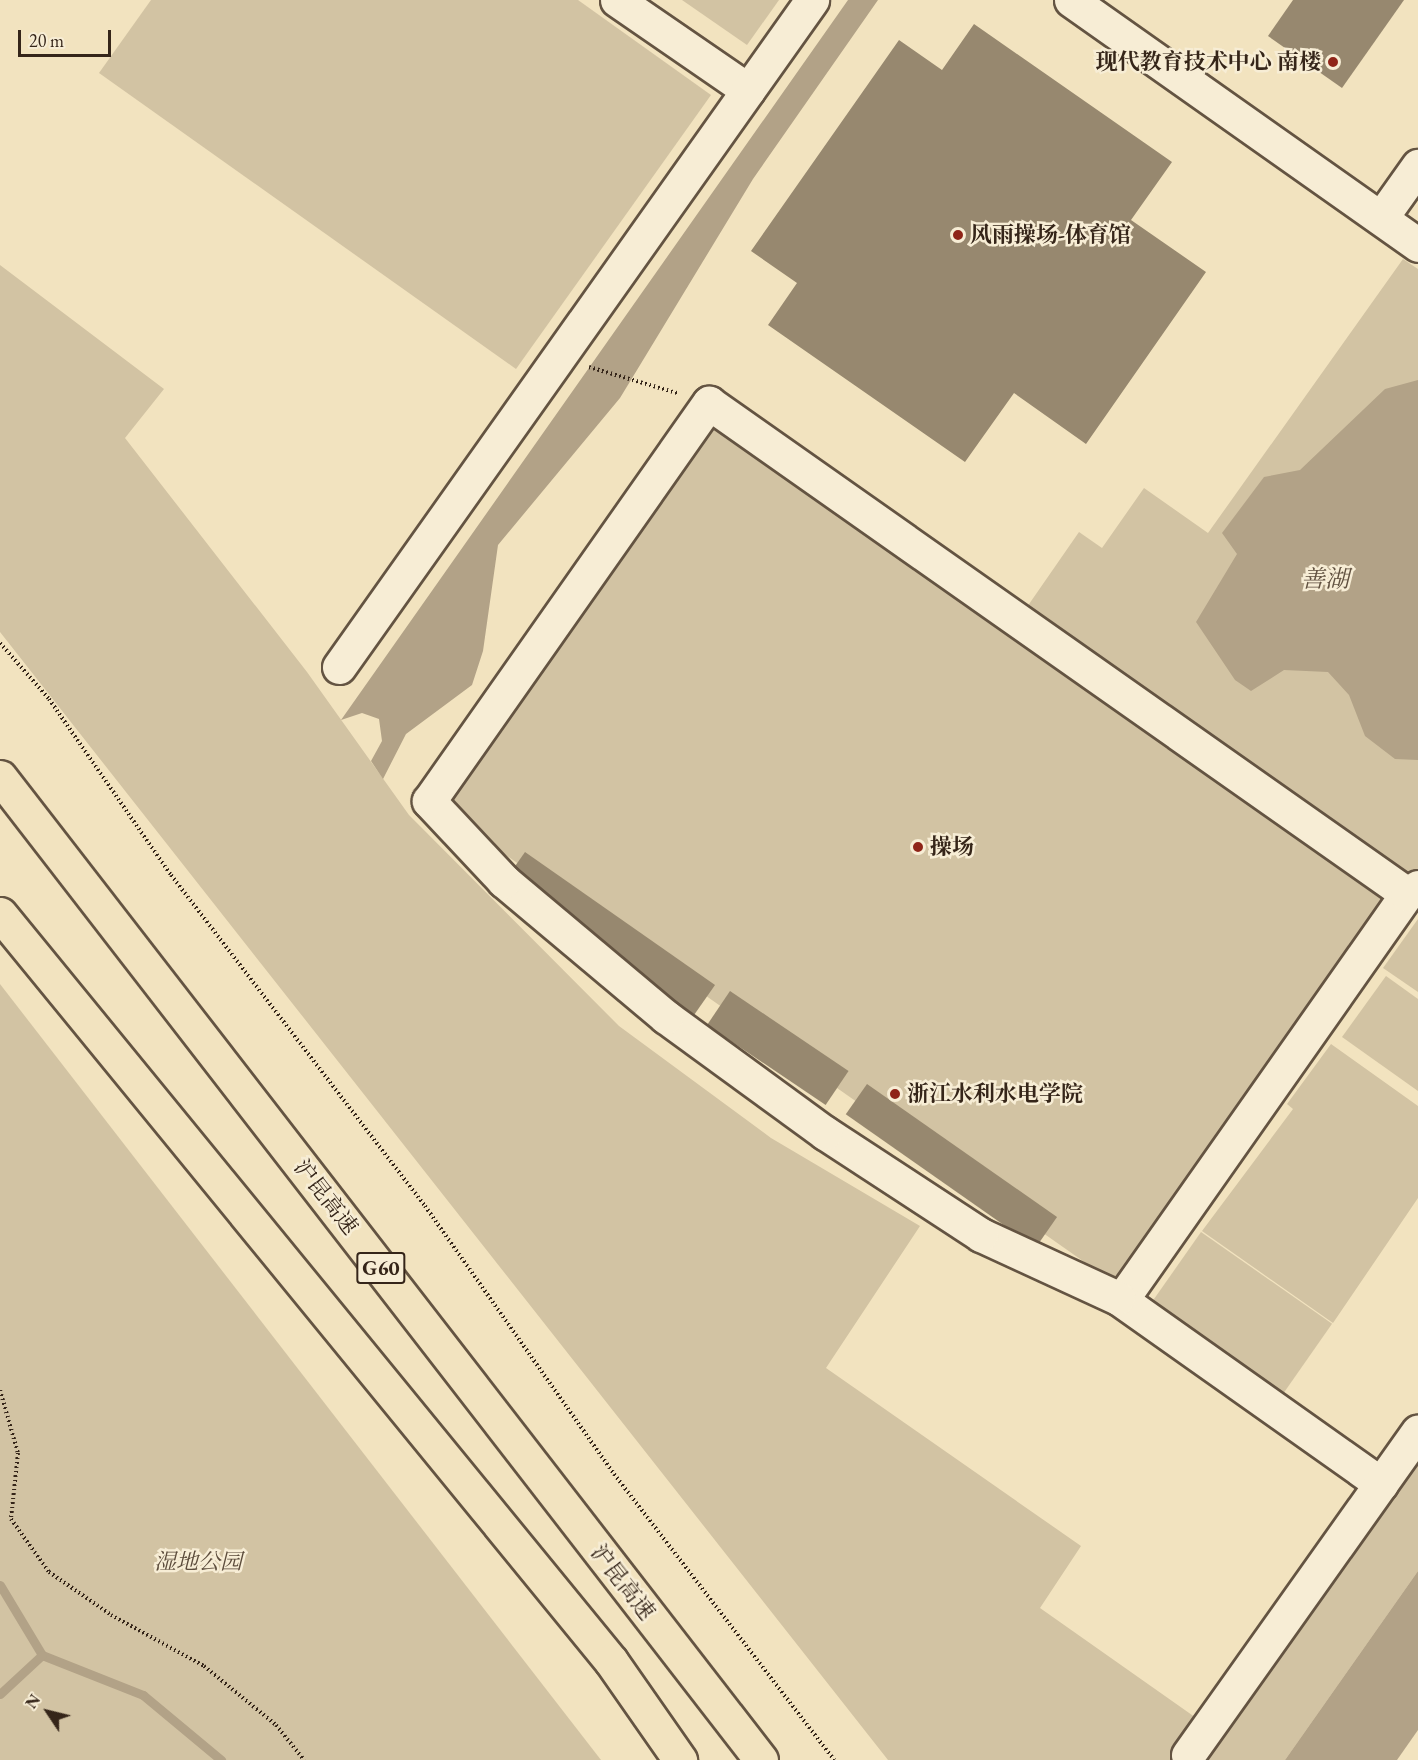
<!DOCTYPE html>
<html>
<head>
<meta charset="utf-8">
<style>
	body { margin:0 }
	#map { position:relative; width:1418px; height:1760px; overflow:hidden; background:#f2e3bf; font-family:"EB Garamond","Noto Serif SC",serif }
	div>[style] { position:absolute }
	.green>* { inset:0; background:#d2c3a3; transform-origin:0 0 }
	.water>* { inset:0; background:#b2a287 }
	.stream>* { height:9px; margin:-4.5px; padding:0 4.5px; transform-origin:4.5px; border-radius:4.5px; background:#b2a287 }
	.building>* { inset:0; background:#97886f; transform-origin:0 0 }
	.path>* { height:4px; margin-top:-2px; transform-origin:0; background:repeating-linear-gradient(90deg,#352519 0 1.5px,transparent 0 4.5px) }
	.roads { filter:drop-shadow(2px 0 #645442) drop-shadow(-2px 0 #645442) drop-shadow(0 2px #645442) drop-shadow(0 -2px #645442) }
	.street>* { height:33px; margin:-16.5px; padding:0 16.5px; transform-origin:16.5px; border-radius:16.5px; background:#f7edd5 }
	.highway>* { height:33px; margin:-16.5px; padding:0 16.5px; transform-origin:16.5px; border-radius:16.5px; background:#f2e3bf }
	.dots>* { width:16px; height:16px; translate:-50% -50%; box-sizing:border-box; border:3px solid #f7edd5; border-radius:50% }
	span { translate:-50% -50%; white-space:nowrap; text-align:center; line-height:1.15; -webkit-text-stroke:5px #f7edd5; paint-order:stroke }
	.shield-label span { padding:2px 4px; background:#f7edd5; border:2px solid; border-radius:4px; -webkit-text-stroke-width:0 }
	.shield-label { font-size:21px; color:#352519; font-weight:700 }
	.poi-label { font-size:22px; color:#352519; font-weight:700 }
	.right { translate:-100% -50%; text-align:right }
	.left { translate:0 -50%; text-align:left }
	.street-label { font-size:22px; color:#352519 }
	.park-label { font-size:22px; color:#5c4c3c; font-style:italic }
	.water-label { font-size:24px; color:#615140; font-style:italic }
	.north { position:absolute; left:18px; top:1682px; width:60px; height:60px; -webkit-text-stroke:4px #f7edd5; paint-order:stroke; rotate:305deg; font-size:16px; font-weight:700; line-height:24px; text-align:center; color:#352519 }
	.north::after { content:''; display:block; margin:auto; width:21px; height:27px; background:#352519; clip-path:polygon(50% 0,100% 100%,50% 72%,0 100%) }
	.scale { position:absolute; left:18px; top:30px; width:93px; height:27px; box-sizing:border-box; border:3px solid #352519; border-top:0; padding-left:8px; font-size:18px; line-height:21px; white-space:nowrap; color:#352519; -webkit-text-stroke:4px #f7edd5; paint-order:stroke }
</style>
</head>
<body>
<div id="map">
	<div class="green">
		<div style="clip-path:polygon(151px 0,578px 0,711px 95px,516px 369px,99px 73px)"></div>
		<div style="clip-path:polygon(682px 0,779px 0,747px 45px)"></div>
		<div style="clip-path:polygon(1403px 259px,1418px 269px,1418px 887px,1127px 1292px,429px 801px,709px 403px,1018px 620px,1079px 532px,1102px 548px,1144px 488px,1208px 533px)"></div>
		<div style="clip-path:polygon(0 265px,164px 389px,125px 438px,307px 672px,409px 815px,619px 1026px,771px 1138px,920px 1226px,826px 1368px,1081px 1546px,1040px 1608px,1209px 1727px,1418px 1434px,1418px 1571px,1285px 1760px,888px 1760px,0 632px)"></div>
		<div style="clip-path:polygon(1418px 919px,1418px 992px,1383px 968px)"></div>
		<div style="clip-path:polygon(1386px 976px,1418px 999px,1418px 1091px,1342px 1037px)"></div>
		<div style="clip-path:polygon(0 984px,601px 1760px,0 1760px)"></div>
		<div style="clip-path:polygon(1331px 1044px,1418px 1106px,1418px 1198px,1333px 1323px,1202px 1231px,1293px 1109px,1287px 1104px)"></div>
		<div style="left:1201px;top:1232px;width:160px;height:92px;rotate:35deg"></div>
	</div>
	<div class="water">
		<div style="clip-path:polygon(848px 0,878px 0,753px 179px,620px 398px,498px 545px,483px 651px,472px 685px,406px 734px,383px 779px,371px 761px,382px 741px,379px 719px,362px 713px,341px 720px)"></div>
		<div style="clip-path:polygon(1418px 380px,1418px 760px,1395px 759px,1365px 736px,1349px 695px,1328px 672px,1284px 670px,1251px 691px,1235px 680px,1196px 622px,1237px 554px,1222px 533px,1264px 477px,1300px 470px,1385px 389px)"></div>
		<div style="clip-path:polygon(1418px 1571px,1418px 1730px,1397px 1760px,1285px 1760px)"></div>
	</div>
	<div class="stream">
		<div style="left:0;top:1585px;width:82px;rotate:59deg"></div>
		<div style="left:42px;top:1655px;width:109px;rotate:21.6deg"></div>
		<div style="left:143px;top:1695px;width:102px;rotate:39.8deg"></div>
		<div style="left:0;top:1694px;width:57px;rotate:-42.9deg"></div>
	</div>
	<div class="building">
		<div style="clip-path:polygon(1293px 0,1404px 0,1342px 88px,1268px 36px)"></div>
		<div style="clip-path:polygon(974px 24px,1172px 162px,1131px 220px,1206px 272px,1086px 444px,1014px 393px,965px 462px,768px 325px,797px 283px,751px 251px,899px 40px,942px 70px)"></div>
		<div style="left:525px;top:852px;width:232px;height:36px;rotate:35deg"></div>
		<div style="left:730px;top:991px;width:143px;height:41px;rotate:34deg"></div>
		<div style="left:867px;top:1084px;width:232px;height:37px;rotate:35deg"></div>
	</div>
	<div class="path">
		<div style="left:589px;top:367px;width:92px;rotate:16.5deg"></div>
		<div style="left:0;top:643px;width:74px;rotate:48.8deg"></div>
		<div style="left:49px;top:699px;width:214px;rotate:55.3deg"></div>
		<div style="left:171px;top:875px;width:417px;rotate:52.5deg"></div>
		<div style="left:425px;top:1206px;width:328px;rotate:54.8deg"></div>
		<div style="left:614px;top:1474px;width:361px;rotate:52.4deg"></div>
		<div style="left:0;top:1390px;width:66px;rotate:74.1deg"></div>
		<div style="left:18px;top:1453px;width:66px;rotate:96.1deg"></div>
		<div style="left:11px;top:1519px;width:65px;rotate:54.4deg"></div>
		<div style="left:49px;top:1572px;width:75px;rotate:34.7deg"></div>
		<div style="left:111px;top:1615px;width:106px;rotate:28.7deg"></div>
		<div style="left:204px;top:1666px;width:93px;rotate:39.3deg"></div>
		<div style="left:276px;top:1725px;width:45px;rotate:51.3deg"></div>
	</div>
	<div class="roads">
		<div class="street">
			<div style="left:617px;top:0;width:159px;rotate:34.5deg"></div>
			<div style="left:1071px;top:0;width:425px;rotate:35.2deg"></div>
			<div style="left:1381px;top:218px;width:64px;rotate:-54.6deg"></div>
			<div style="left:339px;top:667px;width:818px;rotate:-54.66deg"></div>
			<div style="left:1127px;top:1292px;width:487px;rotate:-54.9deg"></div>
			<div style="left:1381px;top:1484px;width:322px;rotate:-144.7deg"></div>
			<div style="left:1118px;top:1298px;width:151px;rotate:-155.3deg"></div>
			<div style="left:981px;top:1235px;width:186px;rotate:-146.8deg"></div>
			<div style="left:825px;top:1133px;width:197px;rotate:-143.9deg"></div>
			<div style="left:666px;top:1017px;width:212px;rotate:-140deg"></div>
			<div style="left:504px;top:881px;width:110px;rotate:-133.2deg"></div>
			<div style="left:429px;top:801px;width:487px;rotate:-54.9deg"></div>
			<div style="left:709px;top:403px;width:853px;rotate:35.12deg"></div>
			<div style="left:1407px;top:894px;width:13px;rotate:-32deg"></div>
			<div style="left:1188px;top:1755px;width:397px;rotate:-54.6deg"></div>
		</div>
		<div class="highway">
			<div style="left:0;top:777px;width:1243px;rotate:52.25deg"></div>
			<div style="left:0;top:914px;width:965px;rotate:50.72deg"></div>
			<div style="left:611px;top:1661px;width:121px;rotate:55.1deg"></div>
		</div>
	</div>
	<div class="dots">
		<div style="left:1333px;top:62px;background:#8f2418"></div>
		<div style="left:958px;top:235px;background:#8f2418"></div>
		<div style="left:918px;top:847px;background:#8f2418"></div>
		<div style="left:895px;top:1094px;background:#8f2418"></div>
	</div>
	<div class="shield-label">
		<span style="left:381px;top:1268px">G60</span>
	</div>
	<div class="poi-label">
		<span class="right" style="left:1321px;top:62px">现代教育技术中心 南楼</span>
		<span class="left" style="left:970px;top:235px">风雨操场-体育馆</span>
		<span class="left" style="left:930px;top:847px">操场</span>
		<span class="left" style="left:907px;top:1094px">浙江水利水电学院</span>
	</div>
	<div class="street-label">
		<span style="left:326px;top:1197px;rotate:52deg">沪昆高速</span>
		<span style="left:623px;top:1582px;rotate:52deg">沪昆高速</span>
	</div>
	<div class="park-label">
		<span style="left:198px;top:1562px">湿地公园</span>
	</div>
	<div class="water-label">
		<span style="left:1325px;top:579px">善湖</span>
	</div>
	<div class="north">N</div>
	<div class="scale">20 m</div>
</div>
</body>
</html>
